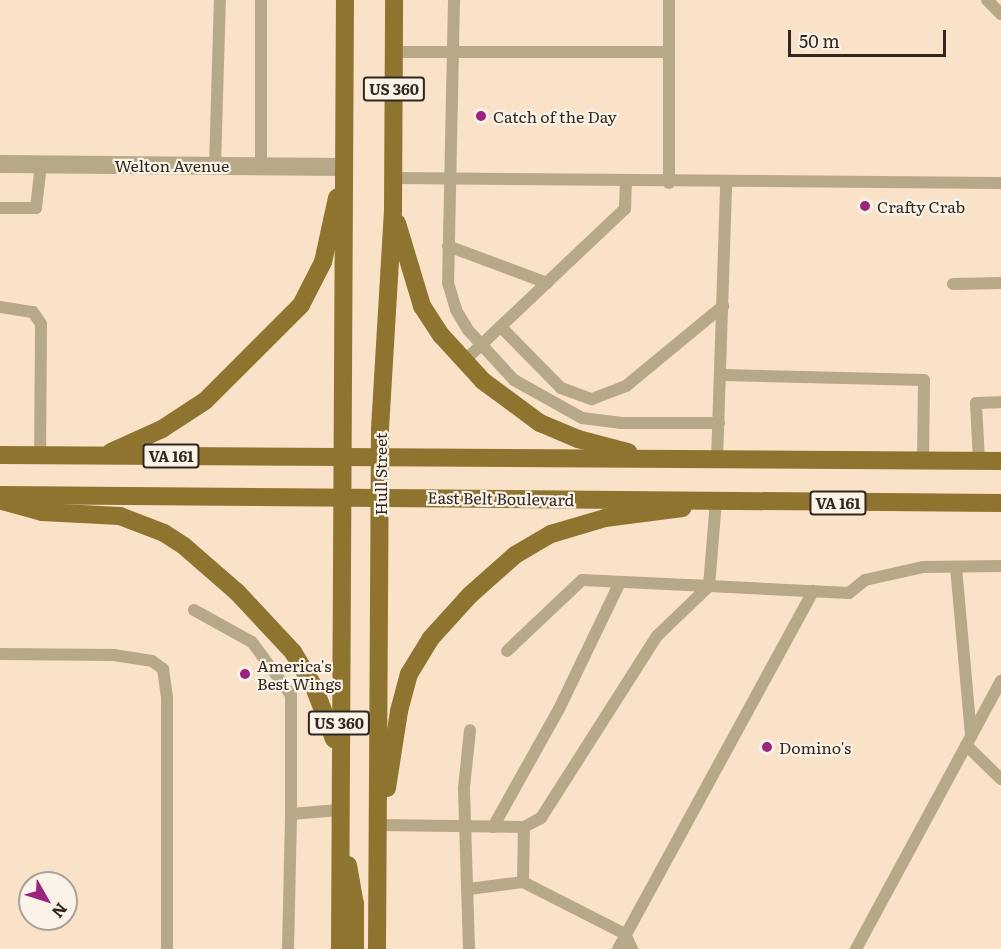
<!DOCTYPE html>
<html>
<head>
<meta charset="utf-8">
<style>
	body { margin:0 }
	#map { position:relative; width:1001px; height:949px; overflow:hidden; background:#f9e2c8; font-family:Literata,serif }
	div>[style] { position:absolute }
	.service>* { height:12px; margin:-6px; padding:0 6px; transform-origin:6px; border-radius:6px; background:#b7a987 }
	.minor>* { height:18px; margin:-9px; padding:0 9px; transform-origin:9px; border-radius:9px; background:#b7a987 }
	.primary>* { height:18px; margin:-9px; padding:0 9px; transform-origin:9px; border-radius:9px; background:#8e742e }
	.dots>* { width:16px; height:16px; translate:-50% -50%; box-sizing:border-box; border:3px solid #fbf2e8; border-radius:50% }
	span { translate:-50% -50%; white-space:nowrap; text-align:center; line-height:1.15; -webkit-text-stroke:4.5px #fbf2e8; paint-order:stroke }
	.shield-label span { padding:2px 4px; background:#fbf2e8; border:2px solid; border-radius:4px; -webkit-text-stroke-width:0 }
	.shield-label { font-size:15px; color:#30281e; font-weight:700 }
	.poi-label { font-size:16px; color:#30281e }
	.left { translate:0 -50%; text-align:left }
	.street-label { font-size:16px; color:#30281e }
	.north { position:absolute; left:18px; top:871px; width:60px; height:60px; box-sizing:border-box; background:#fbf2e8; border:2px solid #aaa197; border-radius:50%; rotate:129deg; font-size:16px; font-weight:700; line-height:24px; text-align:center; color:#30281e }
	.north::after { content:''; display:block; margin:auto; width:21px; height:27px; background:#9b247e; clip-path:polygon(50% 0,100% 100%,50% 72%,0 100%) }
	.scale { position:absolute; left:788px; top:30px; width:158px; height:27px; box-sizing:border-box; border:3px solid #30281e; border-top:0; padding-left:8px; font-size:18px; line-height:21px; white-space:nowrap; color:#30281e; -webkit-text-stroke:4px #fbf2e8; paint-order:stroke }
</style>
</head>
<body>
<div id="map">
	<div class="service">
		<div style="left:261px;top:0;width:165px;rotate:90deg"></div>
		<div style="left:454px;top:0;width:283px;rotate:91.2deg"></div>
		<div style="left:448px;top:283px;width:28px;rotate:73deg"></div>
		<div style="left:456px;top:310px;width:23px;rotate:59deg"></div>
		<div style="left:468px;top:330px;width:68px;rotate:47.4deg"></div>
		<div style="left:514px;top:380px;width:78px;rotate:29.2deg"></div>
		<div style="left:582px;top:418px;width:40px;rotate:7.1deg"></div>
		<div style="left:622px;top:423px;width:97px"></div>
		<div style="left:669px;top:0;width:183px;rotate:90deg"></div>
		<div style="left:987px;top:0;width:20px;rotate:45deg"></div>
		<div style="left:393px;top:52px;width:276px"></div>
		<div style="left:215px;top:165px;width:165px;rotate:-88.3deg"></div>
		<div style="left:394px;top:178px;width:607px;rotate:0.47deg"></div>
		<div style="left:0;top:208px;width:36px"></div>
		<div style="left:36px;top:208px;width:44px;rotate:-83.5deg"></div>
		<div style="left:448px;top:246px;width:106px;rotate:20.5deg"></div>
		<div style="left:953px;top:284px;width:48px;rotate:-1.2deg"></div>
		<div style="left:0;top:307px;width:33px;rotate:9deg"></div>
		<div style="left:33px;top:312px;width:14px;rotate:56deg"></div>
		<div style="left:41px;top:324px;width:131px;rotate:90.4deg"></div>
		<div style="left:501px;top:327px;width:86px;rotate:45.5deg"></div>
		<div style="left:561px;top:388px;width:33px;rotate:20deg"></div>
		<div style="left:592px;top:399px;width:36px;rotate:-21deg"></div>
		<div style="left:626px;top:386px;width:126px;rotate:-39.5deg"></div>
		<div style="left:464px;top:361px;width:221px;rotate:-43.4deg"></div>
		<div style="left:625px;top:209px;width:26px;rotate:-88deg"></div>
		<div style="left:721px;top:375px;width:203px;rotate:1.4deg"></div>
		<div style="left:924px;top:380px;width:81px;rotate:90.7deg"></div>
		<div style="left:717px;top:460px;width:276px;rotate:-88.1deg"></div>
		<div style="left:979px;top:461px;width:58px;rotate:-93deg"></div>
		<div style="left:976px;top:403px;width:25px;rotate:-2deg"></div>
		<div style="left:956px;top:567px;width:170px;rotate:84.9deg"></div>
		<div style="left:194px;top:610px;width:66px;rotate:28.9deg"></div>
		<div style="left:252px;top:642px;width:66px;rotate:53.7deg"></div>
		<div style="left:291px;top:695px;width:119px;rotate:90deg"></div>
		<div style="left:507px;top:651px;width:103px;rotate:-43.4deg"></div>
		<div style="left:582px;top:580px;width:127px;rotate:2.7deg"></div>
		<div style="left:709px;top:586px;width:85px;rotate:-85.3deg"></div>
		<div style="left:0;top:654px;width:114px;rotate:0.5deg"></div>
		<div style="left:114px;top:655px;width:38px;rotate:9deg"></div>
		<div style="left:152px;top:661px;width:14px;rotate:36deg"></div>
		<div style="left:163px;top:669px;width:30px;rotate:82deg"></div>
		<div style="left:167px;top:699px;width:250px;rotate:90deg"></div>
		<div style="left:966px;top:745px;width:49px;rotate:44.2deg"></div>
		<div style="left:378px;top:825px;width:146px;rotate:0.8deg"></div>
		<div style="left:524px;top:827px;width:19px;rotate:-28deg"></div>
		<div style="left:541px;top:818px;width:216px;rotate:-57.5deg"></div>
		<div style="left:657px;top:636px;width:72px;rotate:-43.9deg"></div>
		<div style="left:709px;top:586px;width:140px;rotate:2.9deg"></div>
		<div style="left:849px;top:593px;width:21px;rotate:-39deg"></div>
		<div style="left:865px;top:580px;width:59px;rotate:-12.6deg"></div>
		<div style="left:923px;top:567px;width:78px;rotate:-0.7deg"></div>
		<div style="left:493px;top:827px;width:135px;rotate:-60.8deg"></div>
		<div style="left:559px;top:709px;width:141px;rotate:-64.3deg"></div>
		<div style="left:523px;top:882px;width:55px;rotate:-89deg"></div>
		<div style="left:469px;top:889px;width:54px;rotate:-7.4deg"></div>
		<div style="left:523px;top:882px;width:114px;rotate:27deg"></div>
		<div style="left:625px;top:934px;width:17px;rotate:65deg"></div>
		<div style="left:288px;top:949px;width:135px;rotate:-88.7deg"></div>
		<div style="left:291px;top:814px;width:48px;rotate:-4.8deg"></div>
		<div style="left:469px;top:949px;width:161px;rotate:-91.8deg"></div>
		<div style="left:464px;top:788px;width:58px;rotate:-84.1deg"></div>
		<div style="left:618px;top:949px;width:408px;rotate:-61.4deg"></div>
		<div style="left:856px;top:949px;width:305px;rotate:-61.6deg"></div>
	</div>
	<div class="minor">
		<div style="left:0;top:164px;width:344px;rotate:0.5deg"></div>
	</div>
	<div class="primary">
		<div style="left:397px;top:223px;width:87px;rotate:73.2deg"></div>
		<div style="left:422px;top:306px;width:35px;rotate:57deg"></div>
		<div style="left:441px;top:335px;width:62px;rotate:47.6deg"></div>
		<div style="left:483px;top:381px;width:71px;rotate:36.4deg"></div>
		<div style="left:540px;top:423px;width:41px;rotate:22.8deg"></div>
		<div style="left:578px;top:439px;width:52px;rotate:14.6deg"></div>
		<div style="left:111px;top:452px;width:56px;rotate:-24.3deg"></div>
		<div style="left:162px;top:429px;width:51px;rotate:-33.1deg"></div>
		<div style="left:205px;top:401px;width:136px;rotate:-45deg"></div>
		<div style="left:301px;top:305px;width:48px;rotate:-62.9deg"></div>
		<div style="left:323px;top:262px;width:66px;rotate:-77.7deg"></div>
		<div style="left:0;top:455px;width:1001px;rotate:0.34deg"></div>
		<div style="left:0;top:495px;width:1001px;rotate:0.46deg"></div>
		<div style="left:2px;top:501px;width:41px;rotate:15.4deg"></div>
		<div style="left:42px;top:512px;width:78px;rotate:2.9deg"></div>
		<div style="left:120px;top:516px;width:47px;rotate:21.1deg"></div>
		<div style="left:164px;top:533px;width:24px;rotate:33deg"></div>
		<div style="left:184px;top:546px;width:70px;rotate:41deg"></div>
		<div style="left:237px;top:592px;width:82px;rotate:47deg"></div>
		<div style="left:293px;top:652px;width:41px;rotate:59deg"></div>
		<div style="left:314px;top:687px;width:56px;rotate:69deg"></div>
		<div style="left:387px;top:788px;width:78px;rotate:-81.1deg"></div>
		<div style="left:399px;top:711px;width:38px;rotate:-75deg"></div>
		<div style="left:409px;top:674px;width:42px;rotate:-58.6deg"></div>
		<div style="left:431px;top:638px;width:58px;rotate:-47.8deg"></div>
		<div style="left:470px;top:595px;width:60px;rotate:-41.6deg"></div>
		<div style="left:515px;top:555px;width:42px;rotate:-30.3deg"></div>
		<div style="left:551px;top:534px;width:56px;rotate:-16.5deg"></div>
		<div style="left:605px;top:518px;width:78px;rotate:-7.4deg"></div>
		<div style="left:348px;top:865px;width:40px;rotate:80deg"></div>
		<div style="left:355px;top:904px;width:45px;rotate:90deg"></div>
		<div style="left:340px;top:949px;width:949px;rotate:-89.7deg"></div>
		<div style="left:377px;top:949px;width:520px;rotate:-89.67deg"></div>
		<div style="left:380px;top:429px;width:219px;rotate:-86.6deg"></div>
		<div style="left:393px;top:210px;width:210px;rotate:-89.7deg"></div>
	</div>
	<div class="dots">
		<div style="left:481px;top:116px;background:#9b247e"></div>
		<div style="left:865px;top:206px;background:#9b247e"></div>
		<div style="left:245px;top:674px;background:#9b247e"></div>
		<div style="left:767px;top:747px;background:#9b247e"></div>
	</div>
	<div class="shield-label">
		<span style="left:394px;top:89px">US 360</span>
		<span style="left:171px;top:456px">VA 161</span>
		<span style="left:838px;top:503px">VA 161</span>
		<span style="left:339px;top:723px">US 360</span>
	</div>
	<div class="poi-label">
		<span class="left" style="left:493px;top:116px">Catch of the Day</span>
		<span class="left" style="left:877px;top:206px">Crafty Crab</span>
		<span class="left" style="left:257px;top:674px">America's<br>Best Wings</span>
		<span class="left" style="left:779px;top:747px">Domino's</span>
	</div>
	<div class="street-label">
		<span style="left:172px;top:165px">Welton Avenue</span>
		<span style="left:380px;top:474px;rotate:-90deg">Hull Street</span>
		<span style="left:501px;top:498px;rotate:1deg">East Belt Boulevard</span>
	</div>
	<div class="north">N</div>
	<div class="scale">50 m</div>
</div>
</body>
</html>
